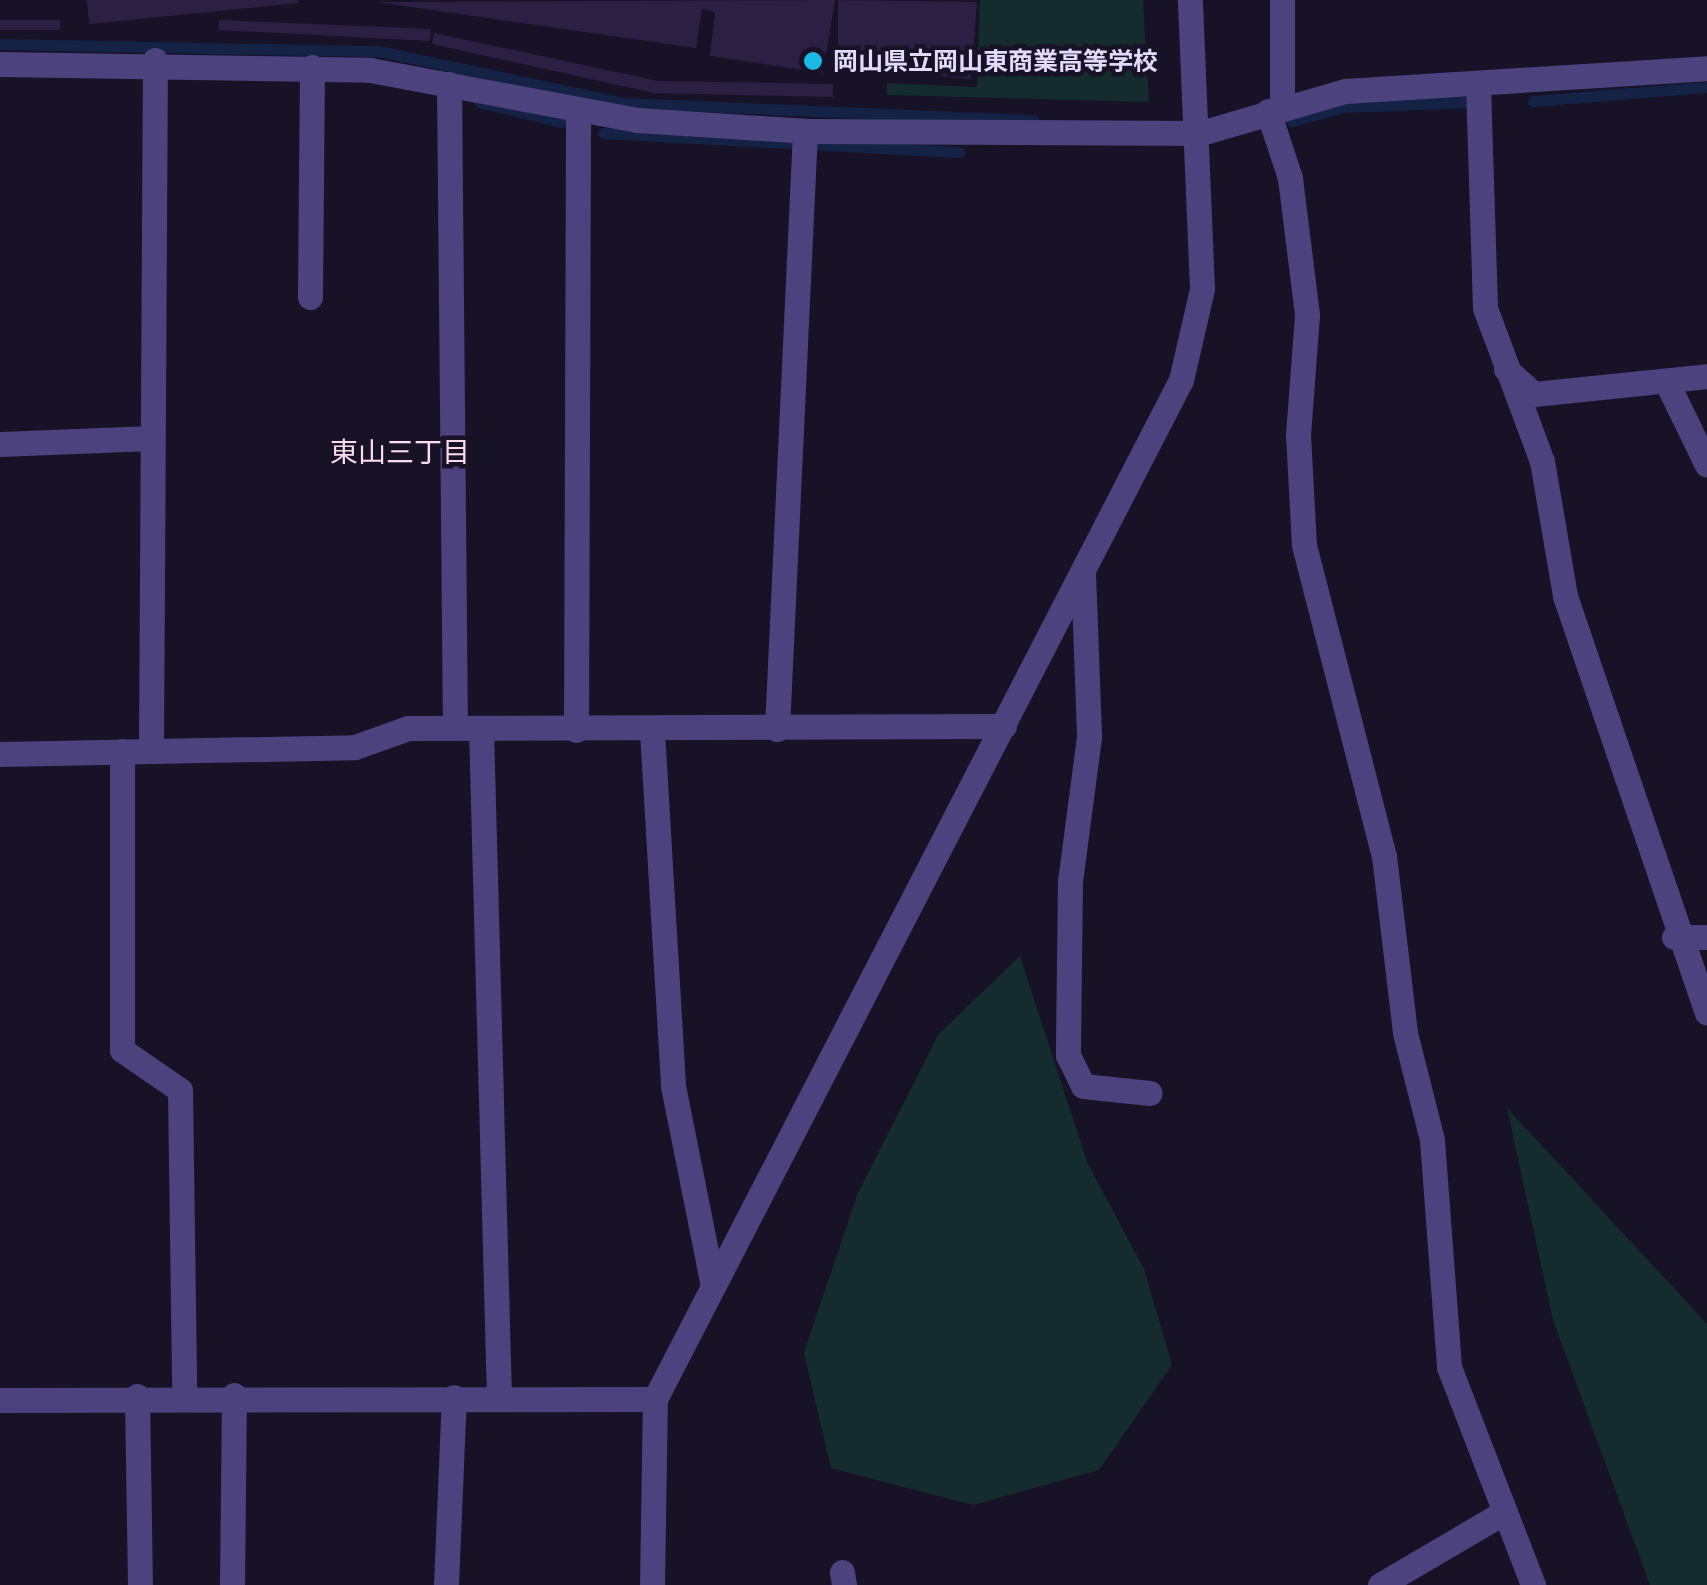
<!DOCTYPE html>
<html>
<head>
<meta charset="utf-8">
<style>
	body { margin:0 }
	#map { position:relative; width:1707px; height:1585px; overflow:hidden; background:#171225; font-family:"Public Sans","Noto Sans JP",sans-serif }
	div>[style] { position:absolute }
	.green>* { inset:0; background:#152c2e }
	.stream>* { height:11px; margin:-5.5px; padding:0 5.5px; transform-origin:5.5px; border-radius:5.5px; background:#142246 }
	.building>* { inset:0; background:#2b2044; transform-origin:0 0 }
	.minor>* { height:25px; margin:-12.5px; padding:0 12.5px; transform-origin:12.5px; border-radius:12.5px; background:#4b427e }
	.tertiary>* { height:25px; margin:-12.5px; padding:0 12.5px; transform-origin:12.5px; border-radius:12.5px; background:#4b427e }
	.dots>* { width:28px; height:28px; translate:-50% -50%; box-sizing:border-box; border:5px solid #171225; border-radius:50% }
	span { translate:-50% -50%; white-space:nowrap; text-align:center; line-height:1.15; -webkit-text-stroke:9px #171225; paint-order:stroke }
	.poi-label { font-size:25px; color:#e1dafb; font-weight:700 }
	.left { translate:0 -50%; text-align:left }
	.neighbourhood-label { font-size:28px; color:#fbdbec }
</style>
</head>
<body>
<div id="map">
	<div class="green">
		<div style="clip-path:polygon(980px 0,1143px 0,1149px 102px,887px 95px,887px 83px,977px 87px)"></div>
		<div style="clip-path:polygon(1020px 956px,1087px 1162px,1144px 1269px,1172px 1365px,1099px 1470px,973px 1505px,831px 1468px,804px 1353px,857px 1195px,938px 1035px)"></div>
		<div style="clip-path:polygon(1507px 1108px,1707px 1324px,1707px 1585px,1650px 1585px,1553px 1320px)"></div>
	</div>
	<div class="stream">
		<div style="left:0;top:44px;width:378px;rotate:1.1deg"></div>
		<div style="left:378px;top:51px;width:251px;rotate:11.9deg"></div>
		<div style="left:624px;top:103px;width:410px;rotate:2.4deg"></div>
		<div style="left:1533px;top:101px;width:175px;rotate:-4.6deg"></div>
		<div style="left:479px;top:102px;width:85px;rotate:13.5deg"></div>
		<div style="left:1292px;top:121px;width:54px;rotate:-15.1deg"></div>
		<div style="left:1344px;top:107px;width:124px;rotate:-2.3deg"></div>
		<div style="left:603px;top:133px;width:357px;rotate:3.1deg"></div>
	</div>
	<div class="building">
		<div style="clip-path:polygon(87px 0,298px 0,298px 3px,89px 24px)"></div>
		<div style="clip-path:polygon(835px 0,823px 73px,710px 56px,715px 12px,702px 9px,696px 48px,377px 2px)"></div>
		<div style="clip-path:polygon(838px 0,977px 2px,971px 79px,838px 68px)"></div>
		<div style="left:0;top:20px;width:60px;height:10px"></div>
		<div style="clip-path:polygon(219px 20px,431px 29px,430px 41px,219px 30px)"></div>
		<div style="clip-path:polygon(434px 33px,658px 81px,833px 84px,833px 97px,654px 93px,432px 44px)"></div>
	</div>
	<div class="minor">
		<div style="left:1282px;top:0;width:104px;rotate:90deg"></div>
		<div style="left:0;top:64px;width:370px;rotate:0.9deg"></div>
		<div style="left:370px;top:70px;width:272px;rotate:10.6deg"></div>
		<div style="left:637px;top:120px;width:168px;rotate:3.7deg"></div>
		<div style="left:805px;top:131px;width:396px;rotate:0.3deg"></div>
		<div style="left:1201px;top:133px;width:150px;rotate:-16.3deg"></div>
		<div style="left:1345px;top:91px;width:363px;rotate:-3.6deg"></div>
		<div style="left:449px;top:84px;width:644px;rotate:89.47deg"></div>
		<div style="left:1478px;top:85px;width:223px;rotate:88.2deg"></div>
		<div style="left:1485px;top:308px;width:163px;rotate:69.6deg"></div>
		<div style="left:1542px;top:461px;width:137px;rotate:80.3deg"></div>
		<div style="left:1565px;top:596px;width:440px;rotate:71.2deg"></div>
		<div style="left:1268px;top:111px;width:71px;rotate:71.8deg"></div>
		<div style="left:1290px;top:178px;width:138px;rotate:82.9deg"></div>
		<div style="left:1307px;top:315px;width:120px;rotate:94.3deg"></div>
		<div style="left:1298px;top:435px;width:110px;rotate:86.9deg"></div>
		<div style="left:1304px;top:545px;width:321px;rotate:75.6deg"></div>
		<div style="left:1384px;top:856px;width:178px;rotate:83.2deg"></div>
		<div style="left:1405px;top:1033px;width:110px;rotate:75.8deg"></div>
		<div style="left:1432px;top:1140px;width:228px;rotate:85.7deg"></div>
		<div style="left:1449px;top:1367px;width:234px;rotate:68.9deg"></div>
		<div style="left:310px;top:297px;width:230px;rotate:-89.5deg"></div>
		<div style="left:1506px;top:369px;width:38px;rotate:42deg"></div>
		<div style="left:1534px;top:394px;width:174px;rotate:-5.9deg"></div>
		<div style="left:1666px;top:381px;width:93px;rotate:64deg"></div>
		<div style="left:0;top:444px;width:152px;rotate:-2.3deg"></div>
		<div style="left:1083px;top:571px;width:166px;rotate:87.9deg"></div>
		<div style="left:1089px;top:737px;width:146px;rotate:97.5deg"></div>
		<div style="left:1070px;top:882px;width:173px;rotate:90.7deg"></div>
		<div style="left:1068px;top:1055px;width:34px;rotate:64deg"></div>
		<div style="left:1083px;top:1086px;width:67px;rotate:6deg"></div>
		<div style="left:481px;top:729px;width:668px;rotate:88.46deg"></div>
		<div style="left:777px;top:729px;width:599px;rotate:-87.32deg"></div>
		<div style="left:576px;top:730px;width:619px;rotate:-89.81deg"></div>
		<div style="left:652px;top:731px;width:356px;rotate:86.6deg"></div>
		<div style="left:673px;top:1086px;width:199px;rotate:78.7deg"></div>
		<div style="left:151px;top:750px;width:690px;rotate:-89.67deg"></div>
		<div style="left:122px;top:751px;width:299px;rotate:90deg"></div>
		<div style="left:122px;top:1050px;width:70px;rotate:34.6deg"></div>
		<div style="left:180px;top:1090px;width:304px;rotate:89.2deg"></div>
		<div style="left:0;top:754px;width:355px;rotate:-1.1deg"></div>
		<div style="left:355px;top:747px;width:56px;rotate:-19.7deg"></div>
		<div style="left:408px;top:728px;width:596px;rotate:-0.19deg"></div>
		<div style="left:1674px;top:937px;width:33px"></div>
		<div style="left:137px;top:1396px;width:189px;rotate:89.1deg"></div>
		<div style="left:0;top:1400px;width:655px;rotate:-0.09deg"></div>
		<div style="left:842px;top:1572px;width:13px;rotate:81deg"></div>
		<div style="left:232px;top:1585px;width:190px;rotate:-89.4deg"></div>
		<div style="left:446px;top:1585px;width:188px;rotate:-87.6deg"></div>
		<div style="left:1380px;top:1585px;width:140px;rotate:-30.4deg"></div>
	</div>
	<div class="tertiary">
		<div style="left:652px;top:1585px;width:186px;rotate:-89.1deg"></div>
		<div style="left:655px;top:1399px;width:1147px;rotate:-62.7deg"></div>
		<div style="left:1181px;top:380px;width:93px;rotate:-77deg"></div>
		<div style="left:1202px;top:289px;width:289px;rotate:-92.4deg"></div>
	</div>
	<div class="dots">
		<div style="left:813px;top:61px;background:#1bbae6"></div>
	</div>
	<div class="poi-label">
		<span class="left" style="left:833px;top:61px">岡山県立岡山東商業高等学校</span>
	</div>
	<div class="neighbourhood-label">
		<span style="left:400px;top:452px">東山三丁目</span>
	</div>
</div>
</body>
</html>
